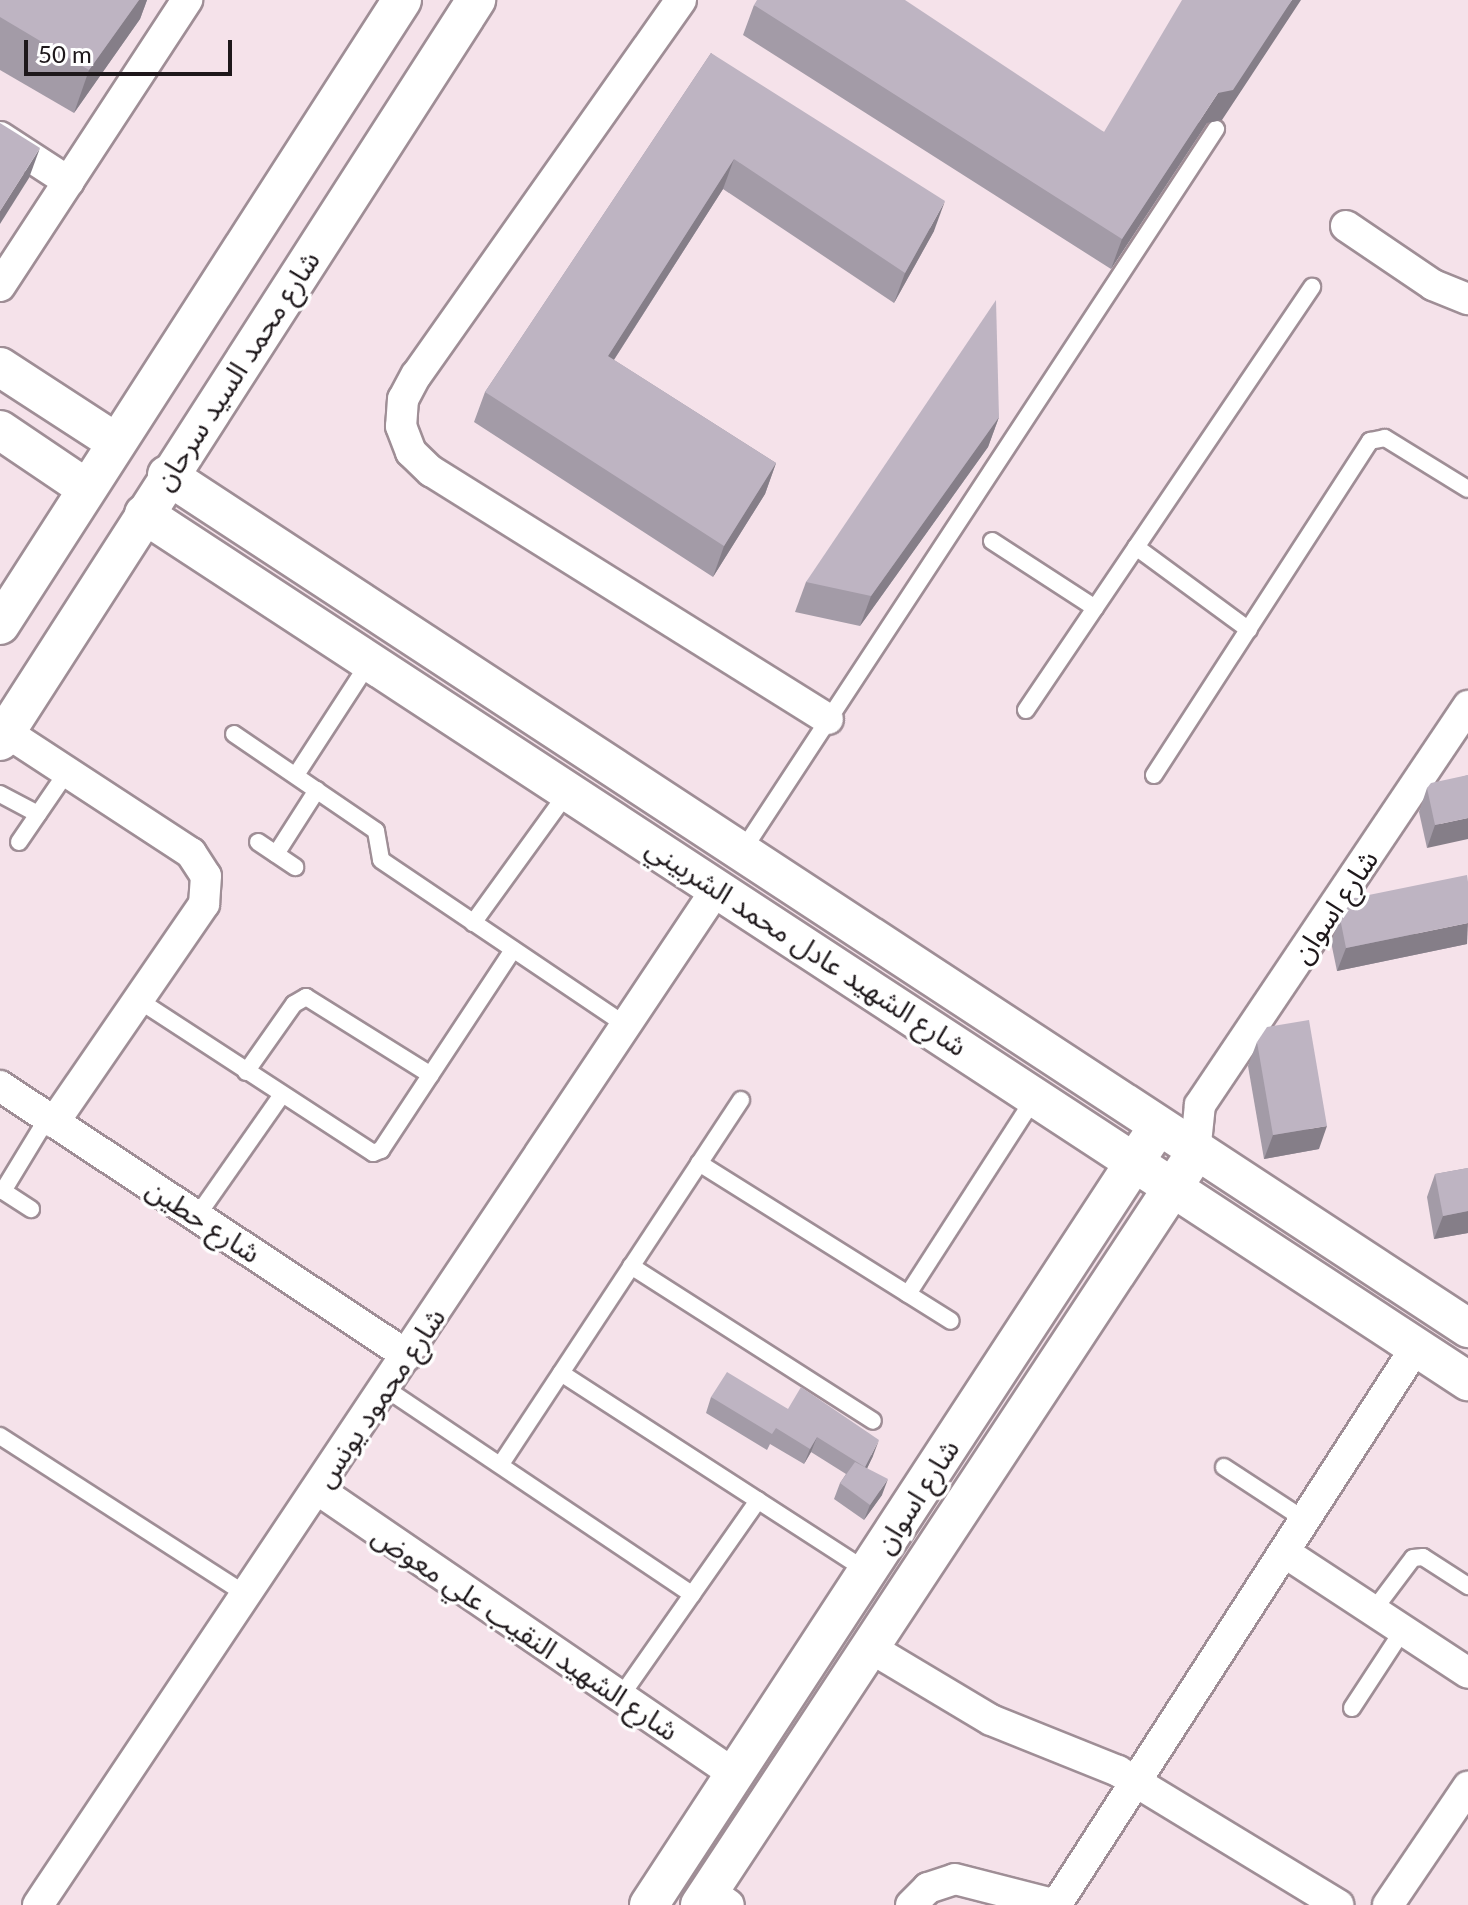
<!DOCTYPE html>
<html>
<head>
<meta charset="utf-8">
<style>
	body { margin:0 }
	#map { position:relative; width:1468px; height:1905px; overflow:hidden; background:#f5e2ea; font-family:Lato,"Noto Sans Arabic",sans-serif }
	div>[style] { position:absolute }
	.roads { filter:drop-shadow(2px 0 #9f8e96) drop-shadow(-2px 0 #9f8e96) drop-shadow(0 2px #9f8e96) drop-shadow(0 -2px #9f8e96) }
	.service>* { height:16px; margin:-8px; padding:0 8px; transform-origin:8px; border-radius:8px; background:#fff }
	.minor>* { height:30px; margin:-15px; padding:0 15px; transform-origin:15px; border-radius:15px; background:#fff }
	.tertiary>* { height:38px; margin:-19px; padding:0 19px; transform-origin:19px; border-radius:19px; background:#fff }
	.wall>* { inset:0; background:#a39ba7 }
	.shaded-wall>* { inset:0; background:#857e88 }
	.building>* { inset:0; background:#beb4c2 }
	span { translate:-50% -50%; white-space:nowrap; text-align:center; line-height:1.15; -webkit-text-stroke:7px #fff; paint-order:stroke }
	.street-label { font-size:28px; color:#1e181b }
	.scale { position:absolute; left:24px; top:40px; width:208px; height:36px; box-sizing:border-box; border:4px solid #1e181b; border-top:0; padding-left:10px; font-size:24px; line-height:28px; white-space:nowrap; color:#1e181b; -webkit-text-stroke:6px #fff; paint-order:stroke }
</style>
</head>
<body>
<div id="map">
	<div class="roads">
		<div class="service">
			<div style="left:992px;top:541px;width:123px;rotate:33deg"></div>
			<div style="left:1136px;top:547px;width:140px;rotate:36.3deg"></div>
			<div style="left:1026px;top:710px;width:511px;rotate:-55.94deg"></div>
			<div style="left:234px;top:734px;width:172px;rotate:34.3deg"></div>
			<div style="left:376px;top:831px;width:29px;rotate:80deg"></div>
			<div style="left:381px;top:860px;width:297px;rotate:34deg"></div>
			<div style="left:296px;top:775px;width:136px;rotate:-57deg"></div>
			<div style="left:1154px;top:775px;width:398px;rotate:-57.1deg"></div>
			<div style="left:1370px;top:441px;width:15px;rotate:-11deg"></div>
			<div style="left:1385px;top:438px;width:97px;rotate:31.6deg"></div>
			<div style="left:0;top:794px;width:43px;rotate:27.8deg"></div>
			<div style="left:19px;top:842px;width:69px;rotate:-55.6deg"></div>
			<div style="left:258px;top:842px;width:45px;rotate:34deg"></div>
			<div style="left:741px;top:853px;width:866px;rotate:-56.73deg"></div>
			<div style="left:276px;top:854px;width:76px;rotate:-57.4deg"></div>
			<div style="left:473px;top:923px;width:162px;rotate:-54.1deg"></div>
			<div style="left:137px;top:999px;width:282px;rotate:33.1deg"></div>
			<div style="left:373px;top:1153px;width:9px;rotate:-21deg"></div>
			<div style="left:381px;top:1150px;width:240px;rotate:-56.6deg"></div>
			<div style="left:246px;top:1072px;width:83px;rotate:-54.8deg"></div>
			<div style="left:294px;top:1004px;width:14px;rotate:-30deg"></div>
			<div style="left:306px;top:997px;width:147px;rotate:32deg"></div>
			<div style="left:699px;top:1163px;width:297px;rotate:32.1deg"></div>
			<div style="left:0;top:1189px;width:37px;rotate:33deg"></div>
			<div style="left:3px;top:1191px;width:87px;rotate:-58.7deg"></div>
			<div style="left:197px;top:1216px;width:146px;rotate:-55deg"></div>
			<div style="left:631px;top:1266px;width:287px;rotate:32.6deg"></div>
			<div style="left:908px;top:1294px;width:234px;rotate:-57.2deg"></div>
			<div style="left:561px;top:1373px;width:364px;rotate:32.9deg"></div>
			<div style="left:385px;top:1388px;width:370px;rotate:33.9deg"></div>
			<div style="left:0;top:1436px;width:294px;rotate:32.8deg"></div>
			<div style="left:501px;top:1464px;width:436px;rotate:-56.6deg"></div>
			<div style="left:1224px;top:1467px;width:97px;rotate:33.2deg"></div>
			<div style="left:1373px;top:1611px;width:66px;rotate:-53deg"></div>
			<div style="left:1413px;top:1558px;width:10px;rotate:-6deg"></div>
			<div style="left:1423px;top:1557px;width:54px;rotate:32.8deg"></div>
			<div style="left:621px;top:1696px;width:239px;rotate:-55deg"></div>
			<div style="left:1352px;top:1708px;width:93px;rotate:-56.8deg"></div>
		</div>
		<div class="minor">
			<div style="left:681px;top:0;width:459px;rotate:125.2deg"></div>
			<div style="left:416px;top:375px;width:27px;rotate:118deg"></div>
			<div style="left:403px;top:399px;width:27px;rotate:94deg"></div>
			<div style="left:401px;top:426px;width:28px;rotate:69deg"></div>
			<div style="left:411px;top:452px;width:28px;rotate:44deg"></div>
			<div style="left:431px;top:471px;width:468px;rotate:32deg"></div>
			<div style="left:0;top:137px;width:82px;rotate:33.1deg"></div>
			<div style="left:1346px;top:226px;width:105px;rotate:34.1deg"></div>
			<div style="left:1433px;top:285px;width:38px;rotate:22deg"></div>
			<div style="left:0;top:286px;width:342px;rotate:-56.8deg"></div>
			<div style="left:6px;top:732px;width:221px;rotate:33.2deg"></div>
			<div style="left:191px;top:853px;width:27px;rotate:57deg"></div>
			<div style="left:206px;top:876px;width:28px;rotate:94deg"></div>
			<div style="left:204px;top:904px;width:265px;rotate:124.5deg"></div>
			<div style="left:0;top:1086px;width:488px;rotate:33.5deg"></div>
			<div style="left:1195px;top:1153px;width:48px;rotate:-84.1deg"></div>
			<div style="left:1200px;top:1105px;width:481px;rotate:-56.1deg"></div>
			<div style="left:317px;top:1489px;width:505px;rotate:34.35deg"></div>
			<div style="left:1284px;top:1552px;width:220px;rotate:33.3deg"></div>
			<div style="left:869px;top:1647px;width:142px;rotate:30.9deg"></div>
			<div style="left:991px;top:1720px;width:137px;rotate:21.9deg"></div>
			<div style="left:1118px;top:1771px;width:258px;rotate:31.3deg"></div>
			<div style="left:709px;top:1891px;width:24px;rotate:35deg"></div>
			<div style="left:38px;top:1905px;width:1224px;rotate:-56.26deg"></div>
			<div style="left:911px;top:1905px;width:24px;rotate:-45deg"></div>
			<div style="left:928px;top:1888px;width:28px;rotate:-18deg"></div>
			<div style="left:955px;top:1879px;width:105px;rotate:14.3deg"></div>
			<div style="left:1056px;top:1905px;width:664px;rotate:-57.17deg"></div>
			<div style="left:1388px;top:1905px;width:143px;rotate:-55.9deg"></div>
		</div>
		<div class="tertiary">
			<div style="left:0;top:367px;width:136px;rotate:33deg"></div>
			<div style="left:0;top:430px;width:104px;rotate:34deg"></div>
			<div style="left:167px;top:475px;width:1556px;rotate:33.25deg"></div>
			<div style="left:144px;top:514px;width:1583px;rotate:33.22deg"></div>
			<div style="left:0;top:625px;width:743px;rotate:-57.25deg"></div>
			<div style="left:0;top:741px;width:881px;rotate:-57.28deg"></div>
			<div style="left:649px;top:1905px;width:914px;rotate:-56.83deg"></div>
			<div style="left:700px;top:1905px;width:885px;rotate:-56.62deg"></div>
		</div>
	</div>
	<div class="wall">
		<div style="clip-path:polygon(0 0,147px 0,140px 19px,74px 113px,0 70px)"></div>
		<div style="clip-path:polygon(754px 5px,1104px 132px,1222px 120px,1207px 123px,1111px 269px,743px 35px)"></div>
		<div style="clip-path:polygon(711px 53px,934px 231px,894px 303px,723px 189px,614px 360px,776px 463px,765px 494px,713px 577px,474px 422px,485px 392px)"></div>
		<div style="clip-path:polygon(999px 417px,988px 447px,860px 626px,795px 612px,806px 582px)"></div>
		<div style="clip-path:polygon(1468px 775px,1427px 848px,1419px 812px,1427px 788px)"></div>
		<div style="clip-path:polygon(1340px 918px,1467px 944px,1337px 971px,1331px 942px)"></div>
		<div style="clip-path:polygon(1257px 1042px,1319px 1149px,1264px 1159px,1248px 1066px)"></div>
		<div style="clip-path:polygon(1468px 1168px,1468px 1233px,1434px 1239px,1427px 1197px,1435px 1174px)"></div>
		<div style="clip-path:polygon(711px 1397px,788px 1409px,873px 1456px,867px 1468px,882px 1495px,864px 1520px,834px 1499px,840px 1483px,846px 1474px,811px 1452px,804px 1464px,770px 1444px,767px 1450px,706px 1413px)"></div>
	</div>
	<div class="shaded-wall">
		<div style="clip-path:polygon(139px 0,147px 0,140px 19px,74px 113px,89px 70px)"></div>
		<div style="clip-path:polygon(1292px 0,1301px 0,1222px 120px,1207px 123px,1111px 269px,1122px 239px,1218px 93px)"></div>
		<div style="clip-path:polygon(40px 148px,29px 178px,0 224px,0 211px)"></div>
		<div style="clip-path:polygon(734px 159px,723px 189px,597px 386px,608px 356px)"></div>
		<div style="clip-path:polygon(945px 201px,934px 231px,894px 303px,905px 273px)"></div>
		<div style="clip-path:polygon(999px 417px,988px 447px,860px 626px,871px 596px)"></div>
		<div style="clip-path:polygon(776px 463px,765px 494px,713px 577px,724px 546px)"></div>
		<div style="clip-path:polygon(1468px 818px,1468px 839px,1427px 848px,1435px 825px)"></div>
		<div style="clip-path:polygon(1468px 923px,1467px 944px,1337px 971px,1346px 948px)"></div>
		<div style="clip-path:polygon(1327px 1126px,1319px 1149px,1264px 1159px,1273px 1135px)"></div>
		<div style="clip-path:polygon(1468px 1211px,1468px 1233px,1434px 1239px,1443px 1216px)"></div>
		<div style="clip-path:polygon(817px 1437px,811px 1452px,804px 1464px,810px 1449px)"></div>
		<div style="clip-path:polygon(879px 1440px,873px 1456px,860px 1483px,865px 1467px)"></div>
		<div style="clip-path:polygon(888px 1479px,882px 1495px,864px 1520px,870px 1505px)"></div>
	</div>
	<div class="building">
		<div style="clip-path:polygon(0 0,139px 0,89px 70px,0 17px)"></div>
		<div style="clip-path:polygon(757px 0,905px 0,1104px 132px,1182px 0,1292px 0,1233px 90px,1218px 93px,1122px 239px,754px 5px)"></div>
		<div style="clip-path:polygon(711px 53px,945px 201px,905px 273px,734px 159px,608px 356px,776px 463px,724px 546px,485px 392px)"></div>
		<div style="clip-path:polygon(0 123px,40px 148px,0 211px)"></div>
		<div style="clip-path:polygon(996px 300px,999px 417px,871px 596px,806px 582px)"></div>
		<div style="clip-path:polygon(1468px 775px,1468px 818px,1435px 825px,1427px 788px,1431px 783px)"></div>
		<div style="clip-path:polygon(1467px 875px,1468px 882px,1468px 923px,1346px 948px,1340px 918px,1354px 898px)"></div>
		<div style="clip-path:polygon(1309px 1020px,1327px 1126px,1273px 1135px,1257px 1042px,1267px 1027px)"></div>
		<div style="clip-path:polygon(1468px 1168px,1468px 1211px,1443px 1216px,1435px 1174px)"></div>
		<div style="clip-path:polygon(727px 1372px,788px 1409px,801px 1387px,879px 1440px,865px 1467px,817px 1437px,810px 1449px,776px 1428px,772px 1434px,711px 1397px)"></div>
		<div style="clip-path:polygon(855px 1462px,888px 1479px,870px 1505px,840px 1483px)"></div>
	</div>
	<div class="street-label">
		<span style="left:236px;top:370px;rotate:-57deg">شارع محمد السيد سرحان</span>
		<span style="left:1334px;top:906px;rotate:-56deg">شارع اسوان</span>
		<span style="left:807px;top:946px;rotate:33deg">شارع الشهيد عادل محمد الشربيني</span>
		<span style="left:204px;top:1220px;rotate:33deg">شارع حطين</span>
		<span style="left:379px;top:1397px;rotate:-56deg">شارع محمود يونس</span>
		<span style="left:916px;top:1496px;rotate:-57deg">شارع اسوان</span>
		<span style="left:526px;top:1632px;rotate:34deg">شارع الشهيد النقيب علي معوض</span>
	</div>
	<div class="scale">50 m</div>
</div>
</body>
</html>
